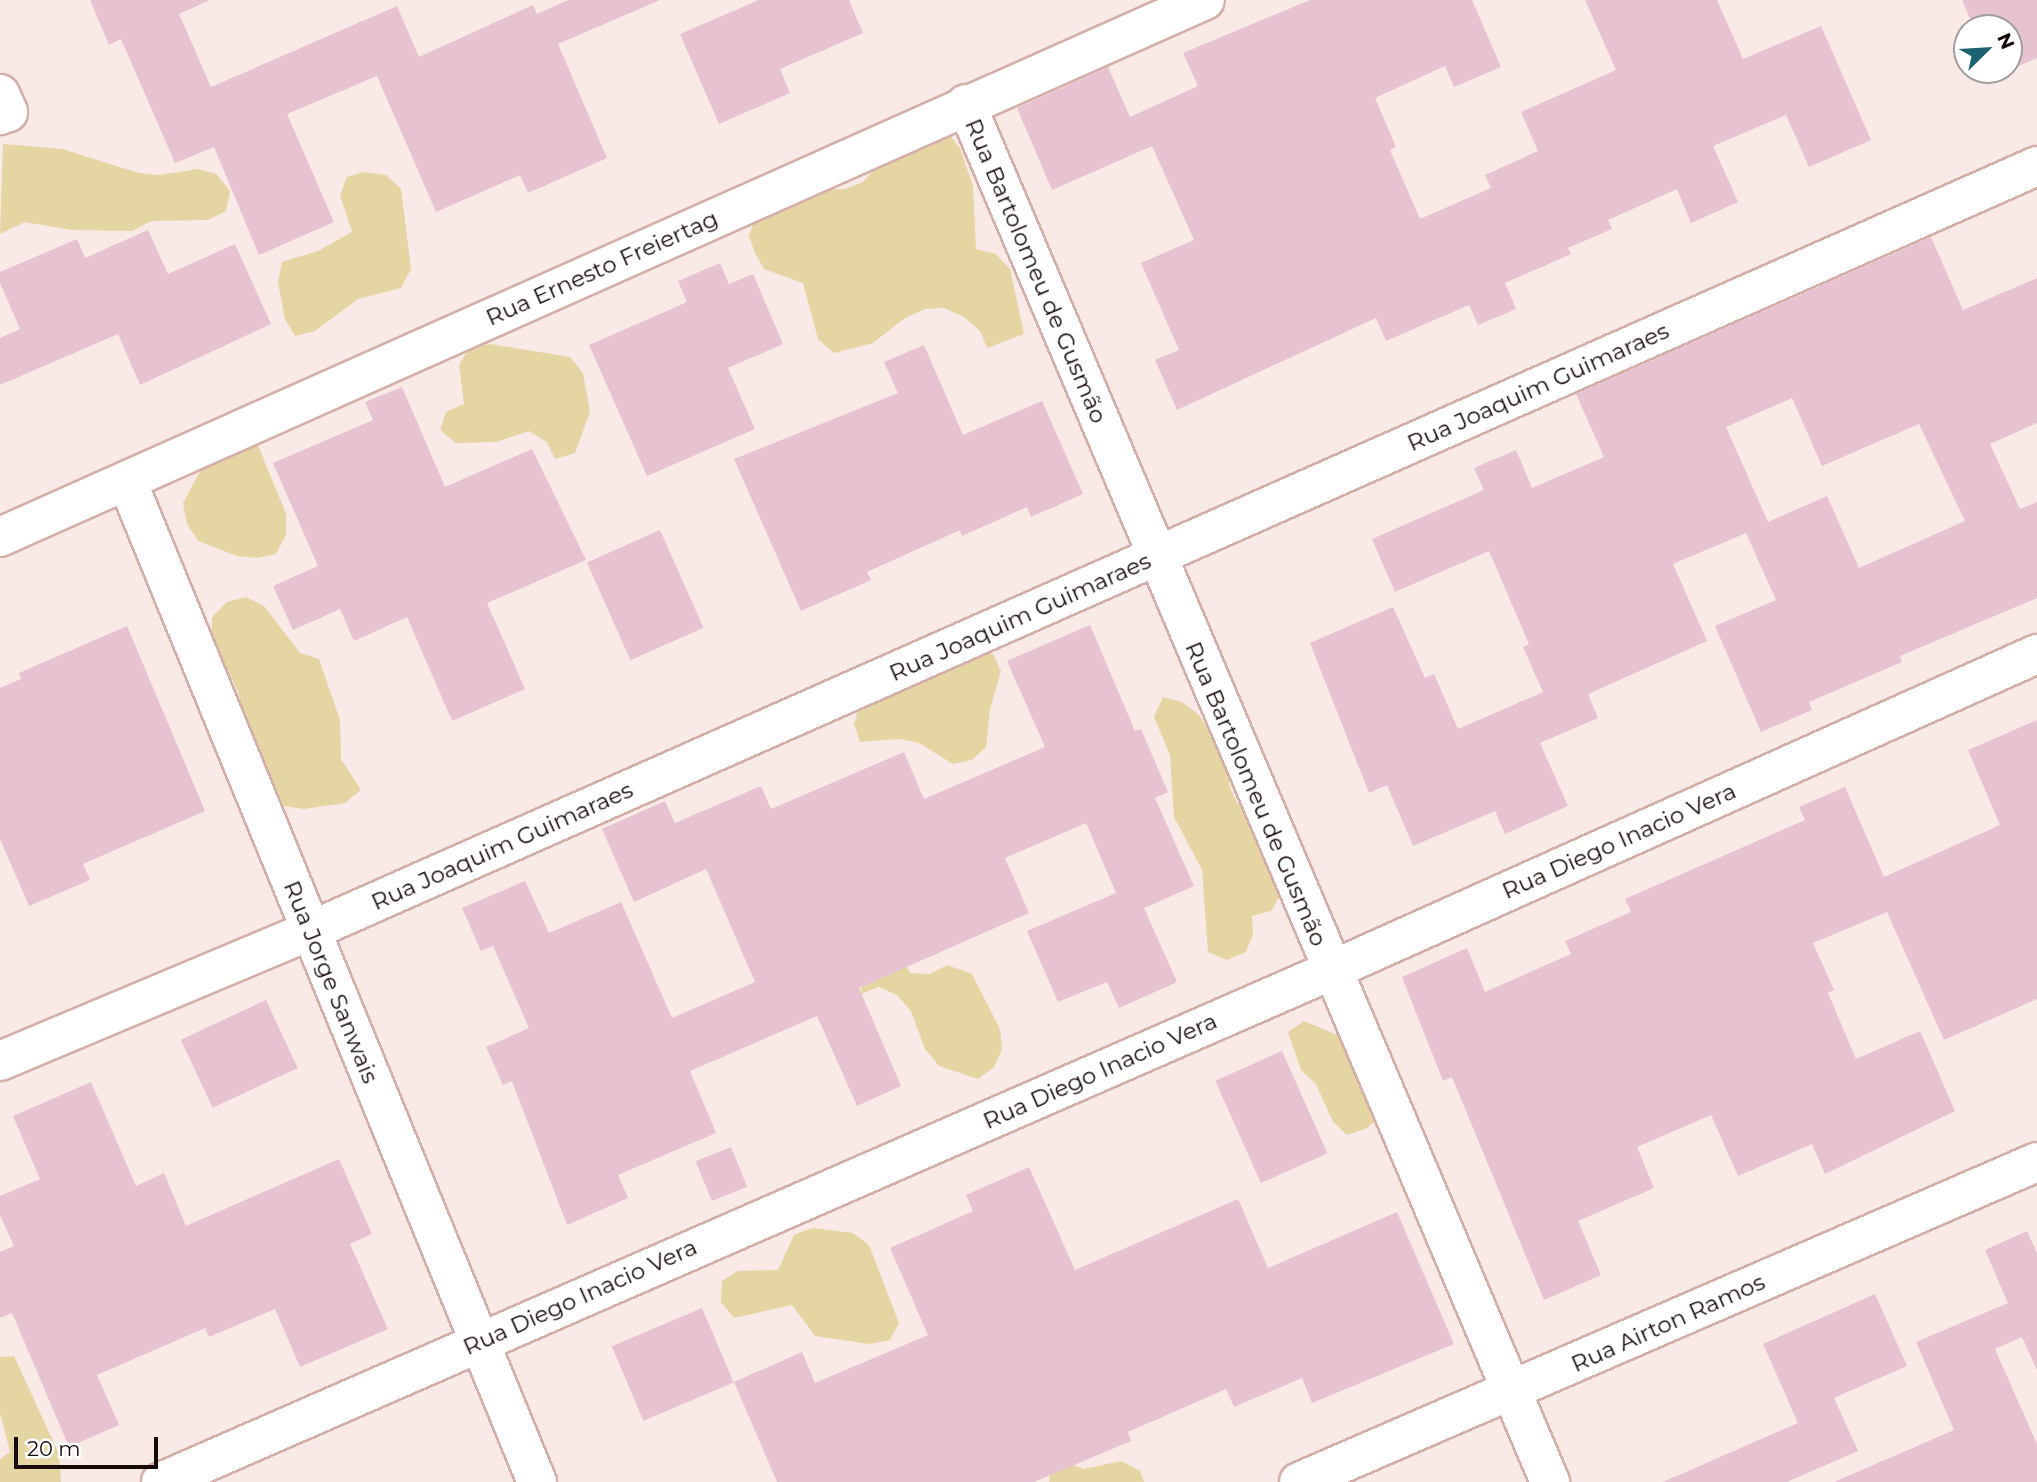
<!DOCTYPE html>
<html>
<head>
<meta charset="utf-8">
<style>
	body { margin:0 }
	#map { position:relative; width:2037px; height:1482px; overflow:hidden; background:#f9e9e7; font-family:Montserrat,sans-serif }
	div>[style] { position:absolute }
	.green>* { inset:0; background:#e4d5a3 }
	.building>* { inset:0; background:#e7c3d1; transform-origin:0 0 }
	.roads { filter:drop-shadow(2px 0 #d4afaa) drop-shadow(-2px 0 #d4afaa) drop-shadow(0 2px #d4afaa) drop-shadow(0 -2px #d4afaa) }
	.street>* { height:38px; margin:-19px; padding:0 19px; transform-origin:19px; border-radius:19px; background:#fff }
	.secondary>* { height:38px; margin:-19px; padding:0 19px; transform-origin:19px; border-radius:19px; background:#fff }
	span { translate:-50% -50%; white-space:nowrap; text-align:center; line-height:1.15; -webkit-text-stroke:6px #fff; paint-order:stroke }
	.street-label { font-size:23px; color:#170b09 }
	.north { position:absolute; left:1953px; top:14px; width:70px; height:70px; box-sizing:border-box; background:#fff; border:2px solid #a29d9d; border-radius:50%; rotate:66deg; font-size:19px; font-weight:700; line-height:28px; text-align:center; color:#170b09 }
	.north::after { content:''; display:block; margin:auto; width:24px; height:32px; background:#1c6172; clip-path:polygon(50% 0,100% 100%,50% 72%,0 100%) }
	.scale { position:absolute; left:14px; top:1437px; width:144px; height:32px; box-sizing:border-box; border:4px solid #170b09; border-top:0; padding-left:9px; font-size:21px; line-height:24px; white-space:nowrap; color:#170b09; -webkit-text-stroke:5px #fff; paint-order:stroke }
</style>
</head>
<body>
<div id="map">
	<div class="green">
		<div style="clip-path:polygon(947px 132px,960px 148px,973px 186px,976px 249px,996px 254px,1010px 269px,1024px 334px,987px 348px,980px 331px,964px 317px,944px 308px,925px 309px,905px 318px,873px 343px,834px 353px,818px 339px,803px 283px,764px 269px,755px 253px,749px 236px,755px 218px,805px 190px,845px 189px,863px 182px,891px 151px)"></div>
		<div style="clip-path:polygon(3px 144px,62px 149px,139px 173px,159px 175px,198px 169px,216px 174px,230px 191px,226px 211px,208px 220px,151px 221px,132px 231px,71px 230px,25px 222px,0 234px)"></div>
		<div style="clip-path:polygon(364px 172px,386px 175px,401px 189px,411px 269px,401px 288px,358px 299px,315px 331px,295px 336px,285px 319px,278px 282px,282px 262px,318px 251px,352px 232px,340px 195px,347px 177px)"></div>
		<div style="clip-path:polygon(490px 344px,570px 357px,583px 373px,590px 412px,575px 453px,555px 459px,547px 442px,529px 431px,496px 442px,456px 443px,440px 430px,446px 412px,464px 404px,459px 365px,469px 348px)"></div>
		<div style="clip-path:polygon(255px 438px,286px 514px,286px 535px,276px 554px,257px 558px,237px 556px,198px 541px,187px 524px,183px 503px,203px 466px)"></div>
		<div style="clip-path:polygon(246px 597px,264px 606px,300px 653px,319px 659px,340px 720px,341px 759px,361px 790px,345px 803px,304px 809px,284px 806px,271px 791px,253px 752px,238px 692px,212px 636px,212px 617px,227px 602px)"></div>
		<div style="clip-path:polygon(967px 650px,993px 654px,1001px 671px,990px 709px,986px 747px,972px 760px,953px 764px,919px 743px,899px 739px,860px 742px,854px 724px,860px 704px)"></div>
		<div style="clip-path:polygon(1163px 697px,1182px 702px,1198px 714px,1221px 748px,1229px 766px,1229px 785px,1237px 803px,1252px 815px,1281px 894px,1271px 911px,1252px 916px,1253px 934px,1246px 952px,1227px 960px,1208px 952px,1202px 870px,1174px 817px,1170px 755px,1154px 717px)"></div>
		<div style="clip-path:polygon(902px 957px,910px 973px,930px 974px,947px 965px,972px 974px,1000px 1029px,1002px 1049px,994px 1067px,978px 1079px,939px 1066px,925px 1049px,911px 1011px,897px 995px,879px 987px,861px 994px,862px 974px)"></div>
		<div style="clip-path:polygon(1304px 1021px,1340px 1036px,1381px 1117px,1365px 1129px,1347px 1135px,1333px 1122px,1316px 1084px,1301px 1070px,1288px 1032px)"></div>
		<div style="clip-path:polygon(812px 1228px,853px 1233px,869px 1245px,899px 1323px,890px 1340px,869px 1344px,815px 1336px,792px 1305px,734px 1318px,721px 1302px,722px 1281px,738px 1271px,778px 1270px,794px 1235px)"></div>
		<div style="clip-path:polygon(14px 1356px,59px 1454px,61px 1482px,0 1482px,0 1459px,10px 1452px,0 1413px,0 1357px)"></div>
		<div style="clip-path:polygon(1121px 1461px,1140px 1471px,1144px 1482px,1049px 1482px,1050px 1474px,1066px 1463px,1084px 1469px)"></div>
	</div>
	<div class="building">
		<div style="clip-path:polygon(90px 0,210px 0,179px 14px,211px 87px,397px 6px,419px 57px,533px 5px,537px 14px,568px 0,660px 0,558px 44px,607px 158px,528px 193px,520px 175px,436px 212px,377px 76px,287px 114px,334px 222px,259px 255px,214px 147px,175px 163px,121px 39px,109px 45px)"></div>
		<div style="clip-path:polygon(759px 0,849px 0,863px 33px,780px 69px,790px 93px,719px 124px,680px 34px)"></div>
		<div style="clip-path:polygon(1310px 0,1472px 0,1501px 67px,1454px 87px,1445px 66px,1375px 98px,1396px 147px,1390px 150px,1420px 219px,1491px 188px,1485px 175px,1538px 151px,1521px 112px,1616px 70px,1585px 0,1717px 0,1743px 59px,1821px 26px,1871px 140px,1809px 167px,1786px 115px,1713px 146px,1738px 202px,1691px 223px,1677px 189px,1608px 220px,1612px 229px,1568px 248px,1571px 254px,1505px 283px,1516px 309px,1478px 325px,1469px 305px,1386px 341px,1376px 318px,1177px 410px,1155px 360px,1179px 350px,1141px 263px,1194px 240px,1152px 146px,1052px 190px,1017px 108px,1108px 67px,1130px 117px,1198px 86px,1183px 53px)"></div>
		<div style="clip-path:polygon(1962px 0,2037px 0,2037px 58px,1995px 77px,1992px 70px,2009px 70px,2009px 28px,1974px 28px)"></div>
		<div style="clip-path:polygon(148px 230px,168px 274px,235px 244px,271px 324px,140px 385px,118px 334px,0 385px,0 338px,20px 329px,0 283px,0 272px,77px 239px,85px 258px)"></div>
		<div style="clip-path:polygon(evenodd,1931px 237px,1963px 310px,2037px 278px,2037px 423px,1990px 444px,2020px 509px,2037px 502px,2037px 598px,1900px 656px,1902px 662px,1809px 702px,1812px 710px,1761px 732px,1715px 626px,1776px 600px,1746px 533px,1673px 564px,1707px 641px,1588px 694px,1598px 718px,1540px 743px,1568px 806px,1505px 834px,1495px 811px,1413px 846px,1387px 785px,1369px 793px,1310px 643px,1393px 607px,1425px 678px,1434px 674px,1458px 729px,1543px 692px,1523px 647px,1529px 644px,1489px 551px,1395px 592px,1372px 539px,1484px 490px,1474px 468px,1516px 450px,1532px 488px,1604px 457px,1576px 394px,1931px 237px,1792px 398px,1822px 466px,1919px 424px,1965px 521px,1859px 568px,1827px 496px,1768px 522px,1726px 427px,1792px 398px)"></div>
		<div style="clip-path:polygon(720px 263px,729px 284px,753px 274px,783px 344px,728px 368px,755px 429px,647px 476px,589px 345px,687px 302px,678px 281px)"></div>
		<div style="clip-path:polygon(924px 345px,963px 435px,1042px 401px,1083px 494px,1031px 517px,1027px 507px,962px 536px,960px 530px,867px 572px,871px 580px,801px 611px,734px 459px,898px 393px,884px 362px)"></div>
		<div style="clip-path:polygon(402px 387px,445px 487px,532px 449px,586px 560px,487px 603px,525px 689px,452px 721px,407px 617px,354px 641px,340px 609px,293px 630px,273px 586px,318px 566px,273px 463px,373px 420px,365px 402px)"></div>
		<div style="left:660px;top:530px;width:107px;height:80px;rotate:66deg"></div>
		<div style="clip-path:polygon(1090px 625px,1135px 731px,1141px 729px,1168px 792px,1155px 798px,1194px 886px,1144px 908px,1177px 982px,1119px 1008px,1107px 982px,1058px 1002px,1027px 931px,1116px 893px,1086px 823px,1005px 858px,1029px 913px,859px 988px,901px 1086px,857px 1106px,817px 1016px,690px 1071px,716px 1133px,618px 1175px,628px 1198px,567px 1225px,512px 1081px,503px 1085px,486px 1047px,529px 1028px,493px 946px,481px 951px,462px 908px,525px 881px,549px 933px,621px 902px,672px 1018px,755px 982px,706px 869px,634px 902px,602px 829px,665px 801px,675px 823px,761px 786px,771px 809px,904px 752px,924px 799px,1045px 747px,1007px 661px)"></div>
		<div style="clip-path:polygon(127px 626px,205px 811px,83px 864px,90px 880px,29px 906px,0 839px,0 688px,21px 679px,19px 673px)"></div>
		<div style="clip-path:polygon(2037px 720px,2037px 999px,1944px 1040px,1887px 912px,1813px 943px,1834px 990px,1828px 993px,1856px 1059px,1920px 1031px,1955px 1111px,1825px 1174px,1812px 1144px,1738px 1176px,1711px 1115px,1637px 1147px,1654px 1188px,1578px 1221px,1601px 1275px,1544px 1300px,1452px 1077px,1443px 1081px,1402px 977px,1467px 948px,1485px 992px,1571px 954px,1565px 941px,1631px 912px,1625px 899px,1805px 820px,1799px 807px,1845px 787px,1884px 877px,2000px 825px,1968px 750px)"></div>
		<div style="left:266px;top:1000px;width:75px;height:94px;rotate:65deg"></div>
		<div style="left:1282px;top:1051px;width:112px;height:73px;rotate:66deg"></div>
		<div style="clip-path:polygon(91px 1082px,136px 1186px,164px 1173px,186px 1226px,339px 1159px,372px 1234px,350px 1244px,388px 1329px,300px 1367px,275px 1309px,209px 1337px,205px 1328px,97px 1375px,119px 1425px,69px 1447px,12px 1313px,0 1318px,0 1252px,14px 1246px,0 1215px,0 1196px,40px 1179px,13px 1116px)"></div>
		<div style="left:731px;top:1147px;width:43px;height:38px;rotate:68deg"></div>
		<div style="clip-path:polygon(1029px 1167px,1075px 1270px,1238px 1199px,1268px 1268px,1397px 1212px,1454px 1344px,1312px 1403px,1302px 1378px,1234px 1407px,1226px 1389px,1128px 1432px,1131px 1441px,1034px 1482px,777px 1482px,734px 1382px,802px 1352px,815px 1383px,928px 1335px,890px 1248px,973px 1211px,966px 1195px)"></div>
		<div style="clip-path:polygon(2027px 1231px,2037px 1253px,2037px 1370px,2022px 1337px,1995px 1349px,2037px 1444px,2037px 1482px,1834px 1482px,1954px 1430px,1916px 1342px,2008px 1303px,1985px 1250px)"></div>
		<div style="clip-path:polygon(1875px 1294px,1907px 1366px,1834px 1398px,1858px 1451px,1787px 1482px,1663px 1482px,1798px 1423px,1763px 1344px)"></div>
		<div style="left:702px;top:1308px;width:81px;height:98px;rotate:67deg"></div>
	</div>
	<div class="roads">
		<div class="street">
			<div style="left:966px;top:104px;width:1497px;rotate:67.03deg"></div>
			<div style="left:127px;top:481px;width:1082px;rotate:67.73deg"></div>
			<div style="left:0;top:537px;width:1319px;rotate:-24.02deg"></div>
			<div style="left:0;top:1061px;width:336px;rotate:-22.8deg"></div>
			<div style="left:310px;top:931px;width:1889px;rotate:-23.89deg"></div>
			<div style="left:161px;top:1482px;width:1276px;rotate:-23.61deg"></div>
			<div style="left:1330px;top:971px;width:775px;rotate:-24.15deg"></div>
			<div style="left:1299px;top:1482px;width:804px;rotate:-23.44deg"></div>
		</div>
		<div class="secondary">
			<div style="left:0;top:94px;width:20px;rotate:66deg"></div>
			<div style="left:8px;top:112px;width:9px;rotate:159deg"></div>
		</div>
	</div>
	<div class="street-label">
		<span style="left:602px;top:268px;rotate:-24deg">Rua Ernesto Freiertag</span>
		<span style="left:1036px;top:271px;rotate:67deg">Rua Bartolomeu de Gusmão</span>
		<span style="left:1538px;top:387px;rotate:-24deg">Rua Joaquim Guimaraes</span>
		<span style="left:1020px;top:617px;rotate:-24deg">Rua Joaquim Guimaraes</span>
		<span style="left:1256px;top:794px;rotate:67deg">Rua Bartolomeu de Gusmão</span>
		<span style="left:1619px;top:841px;rotate:-24deg">Rua Diego Inacio Vera</span>
		<span style="left:502px;top:846px;rotate:-24deg">Rua Joaquim Guimaraes</span>
		<span style="left:331px;top:982px;rotate:68deg">Rua Jorge Sanwais</span>
		<span style="left:1100px;top:1071px;rotate:-24deg">Rua Diego Inacio Vera</span>
		<span style="left:580px;top:1297px;rotate:-24deg">Rua Diego Inacio Vera</span>
		<span style="left:1668px;top:1323px;rotate:-24deg">Rua Airton Ramos</span>
	</div>
	<div class="north">N</div>
	<div class="scale">20 m</div>
</div>
</body>
</html>
